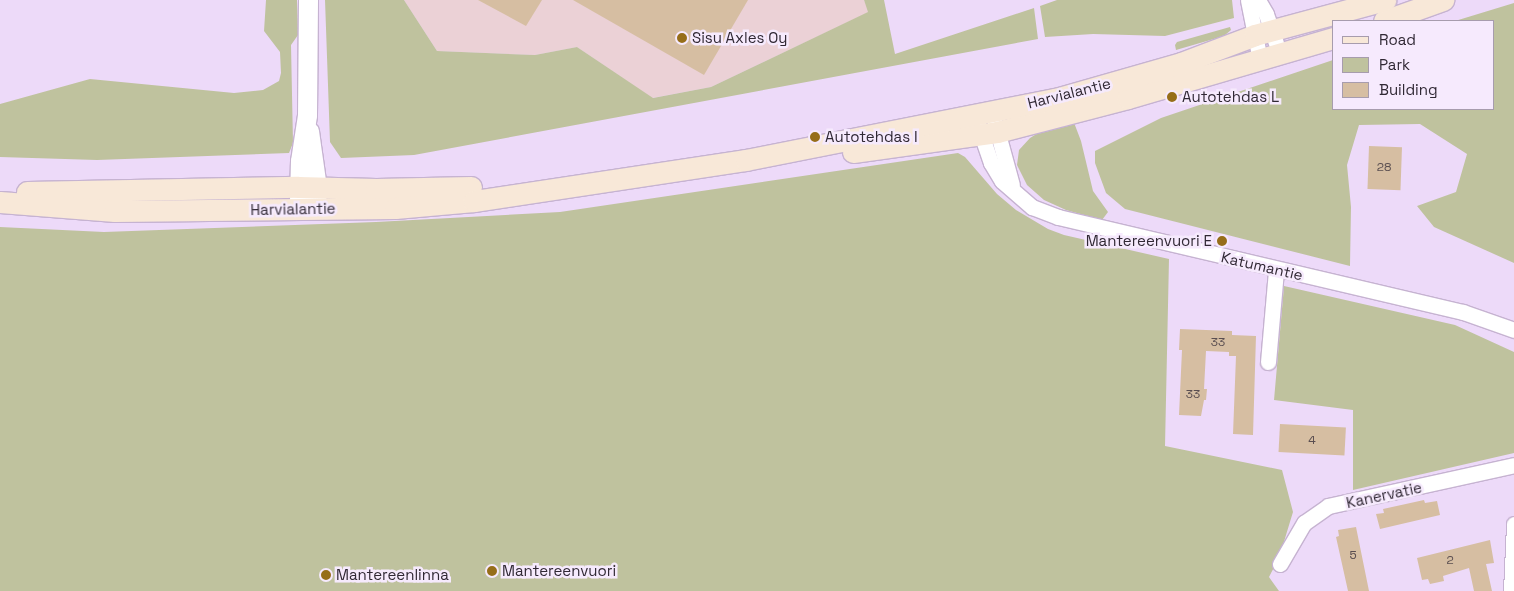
<!DOCTYPE html>
<html>
<head>
<meta charset="utf-8">
<style>
	body { margin:0 }
	#map { position:relative; width:1514px; height:591px; overflow:hidden; background:#eddaf9; font-family:"Space Grotesk",sans-serif }
	div>[style] { position:absolute }
	.industrial>* { inset:0; background:#ebd1d6 }
	.green>* { inset:0; background:#bfc29e }
	.building>* { inset:0; background:#d6bea2; transform-origin:0 0 }
	.roads { filter:drop-shadow(1px 0 #c6b3d1) drop-shadow(-1px 0 #c6b3d1) drop-shadow(0 1px #c6b3d1) drop-shadow(0 -1px #c6b3d1) }
	.minor>* { height:15px; margin:-7.5px; padding:0 7.5px; transform-origin:7.5px; border-radius:7.5px; background:#fff }
	.tertiary>* { height:19px; margin:-9.5px; padding:0 9.5px; transform-origin:9.5px; border-radius:9.5px; background:#fff }
	.secondary>* { height:21px; margin:-10.5px; padding:0 10.5px; transform-origin:10.5px; border-radius:10.5px; background:#f8e8d8 }
	.dots>* { width:14px; height:14px; translate:-50% -50%; box-sizing:border-box; border:2px solid #f6eafd; border-radius:50% }
	span { translate:-50% -50%; white-space:nowrap; text-align:center; line-height:1.15; -webkit-text-stroke:5px #f6eafd; paint-order:stroke }
	.number-label { font-size:12px; color:#5a4e50 }
	.number-label span { -webkit-text-stroke-width:0 }
	.poi-label { font-size:15px; color:#302834 }
	.left { translate:0 -50%; text-align:left }
	.right { translate:-100% -50%; text-align:right }
	.street-label { font-size:15px; color:#302834 }
	.legend { position:absolute; left:1332px; top:20px; width:162px; height:90px; box-sizing:border-box; background:#f6eafd; border:1px solid #a79cad; margin:0; padding:6px 9px; list-style:none; font-size:15px; color:#302834 }
	.legend li { display:flex; align-items:center; gap:10px; height:25px }
	.legend b { width:25px; border:1px solid #a79cad }
</style>
</head>
<body>
<div id="map">
	<div class="industrial">
		<div style="clip-path:polygon(404px 0,864px 0,869px 12px,711px 87px,652px 98px,577px 47px,535px 55px,437px 51px)"></div>
	</div>
	<div class="green">
		<div style="clip-path:polygon(266px 0,297px 0,298px 35px,291px 45px,293px 143px,289px 153px,97px 160px,0 157px,0 104px,90px 79px,234px 93px,263px 90px,279px 81px,281px 73px,280px 52px,264px 31px)"></div>
		<div style="clip-path:polygon(325px 0,404px 0,437px 51px,535px 55px,577px 47px,653px 98px,711px 87px,868px 12px,864px 0,884px 0,895px 54px,1034px 8px,1038px 39px,414px 155px,341px 158px,330px 142px)"></div>
		<div style="clip-path:polygon(1057px 0,1232px 0,1234px 18px,1165px 36px,1093px 34px,1045px 37px,1040px 6px)"></div>
		<div style="clip-path:polygon(1514px 3px,1514px 263px,1434px 227px,1417px 206px,1456px 192px,1467px 154px,1420px 124px,1359px 125px,1347px 165px,1351px 207px,1350px 266px,1125px 209px,1106px 193px,1095px 163px,1095px 151px,1161px 118px,1333px 60px,1333px 109px,1493px 109px,1493px 21px,1455px 21px)"></div>
		<div style="clip-path:polygon(1230px 27px,1231px 30px,1224px 36px,1176px 50px,1175px 45px,1177px 42px)"></div>
		<div style="clip-path:polygon(1073px 120px,1081px 141px,1093px 191px,1108px 212px,1102px 220px,1066px 210px,1044px 200px,1027px 185px,1017px 165px,1019px 150px,1030px 138px,1048px 127px)"></div>
		<div style="clip-path:polygon(958px 153px,965px 157px,997px 194px,1016px 210px,1048px 229px,1064px 235px,1169px 259px,1165px 446px,1282px 470px,1293px 512px,1279px 558px,1269px 577px,1279px 591px,0 591px,0 227px,104px 232px,376px 222px,560px 212px)"></div>
		<div style="clip-path:polygon(1284px 286px,1455px 325px,1514px 352px,1514px 453px,1353px 490px,1353px 410px,1274px 400px)"></div>
	</div>
	<div class="building">
		<div style="clip-path:polygon(478px 0,542px 0,526px 26px)"></div>
		<div style="clip-path:polygon(573px 0,748px 0,704px 75px)"></div>
		<div style="left:1369px;top:146px;width:33px;height:43px;rotate:2deg"></div>
		<div style="clip-path:polygon(1180px 329px,1232px 331px,1232px 335px,1256px 336px,1253px 435px,1233px 434px,1236px 356px,1229px 356px,1229px 352px,1206px 351px,1204px 389px,1207px 389px,1206px 400px,1204px 400px,1201px 416px,1179px 415px,1182px 350px,1179px 350px)"></div>
		<div style="left:1280px;top:424px;width:66px;height:28px;rotate:3deg"></div>
		<div style="clip-path:polygon(1424px 500px,1425px 503px,1437px 501px,1440px 515px,1380px 529px,1376px 514px,1384px 513px,1383px 509px)"></div>
		<div style="clip-path:polygon(1356px 527px,1369px 591px,1348px 591px,1336px 537px,1339px 536px,1338px 530px)"></div>
		<div style="clip-path:polygon(1490px 540px,1494px 563px,1486px 564px,1492px 591px,1474px 591px,1469px 568px,1443px 576px,1444px 581px,1430px 584px,1428px 579px,1422px 580px,1417px 558px)"></div>
	</div>
	<div class="roads">
		<div class="minor">
			<div style="left:1248px;top:0;width:61px;rotate:78.7deg"></div>
			<div style="left:1258px;top:0;width:16px;rotate:60deg"></div>
			<div style="left:1266px;top:14px;width:43px;rotate:71.1deg"></div>
			<div style="left:995px;top:123px;width:64px;rotate:74.7deg"></div>
			<div style="left:978px;top:125px;width:40px;rotate:71.1deg"></div>
			<div style="left:991px;top:163px;width:21px;rotate:59deg"></div>
			<div style="left:1002px;top:181px;width:40px;rotate:41deg"></div>
			<div style="left:1032px;top:207px;width:28px;rotate:21deg"></div>
			<div style="left:1058px;top:217px;width:416px;rotate:13.2deg"></div>
			<div style="left:1463px;top:312px;width:54px;rotate:19.4deg"></div>
			<div style="left:1268px;top:362px;width:92px;rotate:-85deg"></div>
			<div style="left:1280px;top:564px;width:48px;rotate:-59.7deg"></div>
			<div style="left:1304px;top:523px;width:29px;rotate:-35deg"></div>
			<div style="left:1328px;top:506px;width:190px;rotate:-12.4deg"></div>
			<div style="left:1511px;top:591px;width:67px;rotate:-87.4deg"></div>
		</div>
		<div class="tertiary">
			<div style="left:309px;top:131px;width:58px;rotate:82deg"></div>
			<div style="left:317px;top:188px;width:15px;rotate:94deg"></div>
			<div style="left:299px;top:201px;width:40px;rotate:-88.6deg"></div>
			<div style="left:300px;top:161px;width:47px;rotate:-81.3deg"></div>
			<div style="left:307px;top:115px;width:115px;rotate:-89.5deg"></div>
		</div>
		<div class="secondary">
			<div style="left:1384px;top:21px;width:63px;rotate:-19.6deg"></div>
			<div style="left:853px;top:152px;width:145px;rotate:-7.9deg"></div>
			<div style="left:997px;top:132px;width:135px;rotate:-14.5deg"></div>
			<div style="left:1128px;top:98px;width:214px;rotate:-16.3deg"></div>
			<div style="left:27px;top:192px;width:271px;rotate:-1.1deg"></div>
			<div style="left:298px;top:187px;width:78px;rotate:1.5deg"></div>
			<div style="left:376px;top:189px;width:95px;rotate:-1.2deg"></div>
			<div style="left:0;top:202px;width:115px;rotate:4.5deg"></div>
			<div style="left:115px;top:211px;width:280px;rotate:-0.6deg"></div>
			<div style="left:395px;top:208px;width:79px;rotate:-5.1deg"></div>
			<div style="left:474px;top:201px;width:275px;rotate:-8.6deg"></div>
			<div style="left:746px;top:160px;width:315px;rotate:-11.2deg"></div>
			<div style="left:1055px;top:99px;width:131px;rotate:-15.9deg"></div>
			<div style="left:1181px;top:63px;width:79px;rotate:-20.7deg"></div>
			<div style="left:1255px;top:35px;width:135px;rotate:-15.1deg"></div>
		</div>
	</div>
	<div class="dots">
		<div style="left:682px;top:38px;background:#966e19"></div>
		<div style="left:1172px;top:97px;background:#966e19"></div>
		<div style="left:815px;top:137px;background:#966e19"></div>
		<div style="left:1222px;top:241px;background:#966e19"></div>
		<div style="left:492px;top:571px;background:#966e19"></div>
		<div style="left:326px;top:575px;background:#966e19"></div>
	</div>
	<div class="number-label">
		<span style="left:1384px;top:168px">28</span>
		<span style="left:1218px;top:343px">33</span>
		<span style="left:1193px;top:395px">33</span>
		<span style="left:1312px;top:441px">4</span>
		<span style="left:1353px;top:556px">5</span>
		<span style="left:1450px;top:561px">2</span>
	</div>
	<div class="poi-label">
		<span class="left" style="left:692px;top:38px">Sisu Axles Oy</span>
		<span class="left" style="left:1182px;top:97px">Autotehdas L</span>
		<span class="left" style="left:825px;top:137px">Autotehdas I</span>
		<span class="right" style="left:1212px;top:241px">Mantereenvuori E</span>
		<span class="left" style="left:502px;top:571px">Mantereenvuori</span>
		<span class="left" style="left:336px;top:575px">Mantereenlinna</span>
	</div>
	<div class="street-label">
		<span style="left:1069px;top:93px;rotate:-14deg">Harvialantie</span>
		<span style="left:293px;top:209px;rotate:-1deg">Harvialantie</span>
		<span style="left:1262px;top:266px;rotate:13deg">Katumantie</span>
		<span style="left:1384px;top:495px;rotate:-12deg">Kanervatie</span>
	</div>
	<ul class="legend">
	<li><b style="height:6px;background:#f8e8d8"></b>Road</li>
	<li><b style="height:14px;background:#bfc29e"></b>Park</li>
	<li><b style="height:14px;background:#d6bea2"></b>Building</li>
	</ul>
</div>
</body>
</html>
